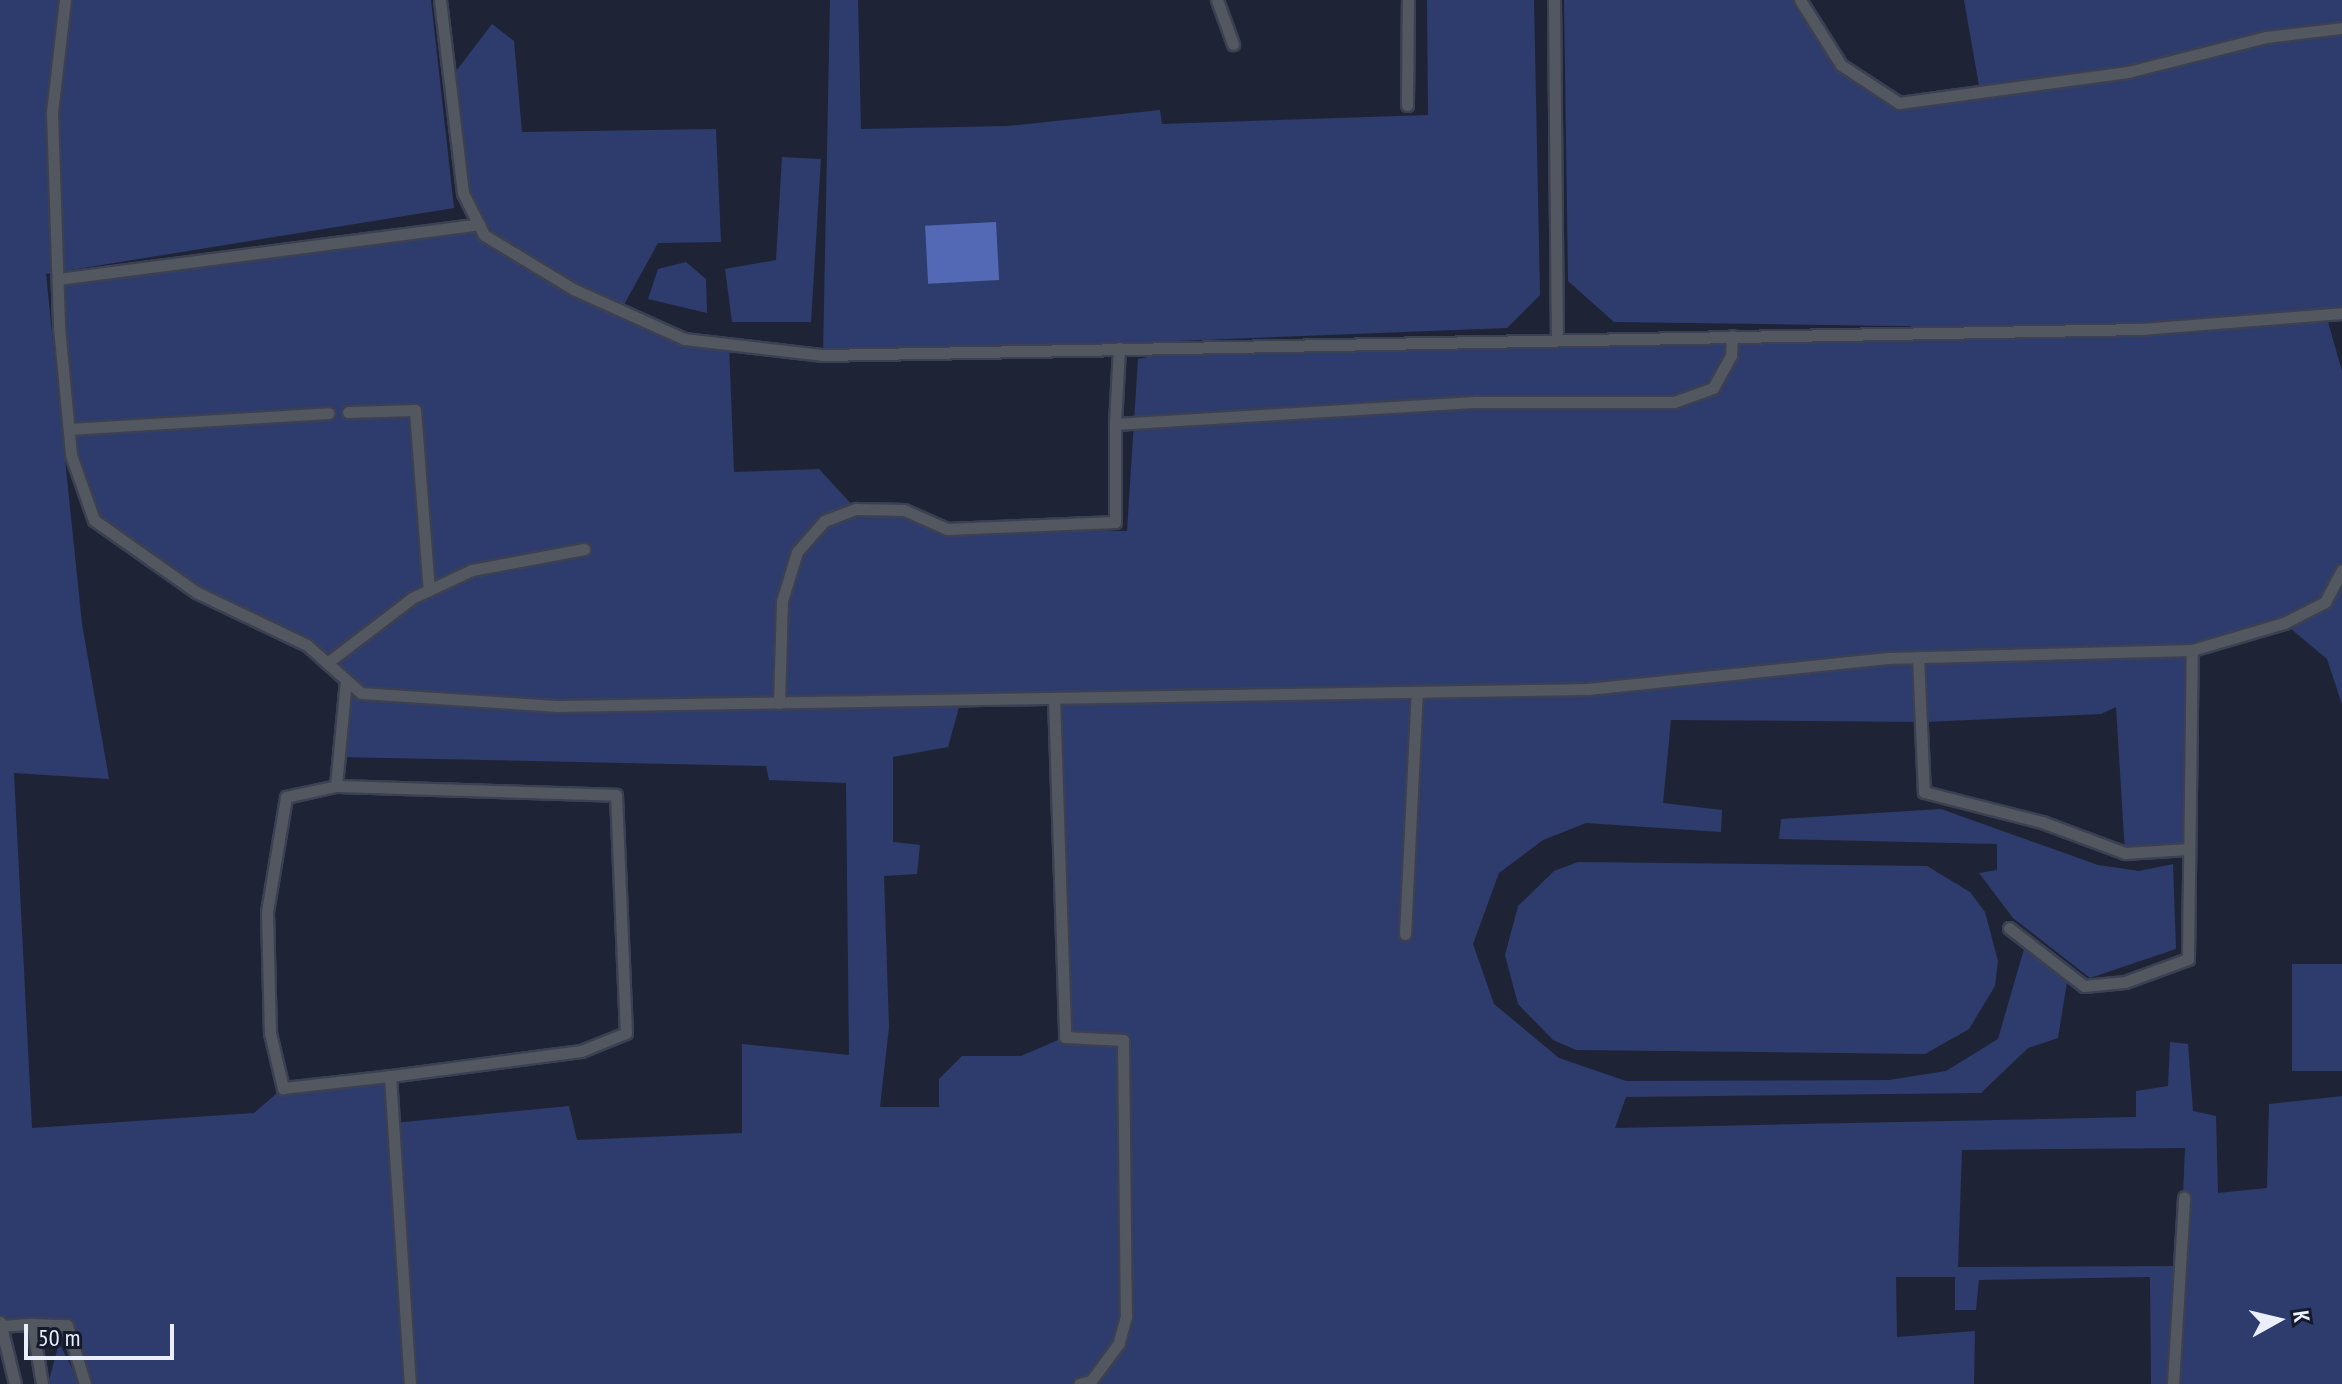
<!DOCTYPE html>
<html>
<head>
<meta charset="utf-8">
<style>
	body { margin:0 }
	#map { position:relative; width:2342px; height:1384px; overflow:hidden; background:#1e2436; font-family:"PT Sans Narrow",sans-serif }
	div>[style] { position:absolute }
	.green>* { inset:0; background:#2e3c6d; transform-origin:0 0 }
	.water>* { inset:0; background:#5369b6; transform-origin:0 0 }
	.roads { filter:drop-shadow(2px 0 #3b4052) drop-shadow(-2px 0 #3b4052) drop-shadow(0 2px #3b4052) drop-shadow(0 -2px #3b4052) }
	.service>* { height:11px; margin:-5.5px; padding:0 5.5px; transform-origin:5.5px; border-radius:5.5px; background:#535760 }
	span { translate:-50% -50%; white-space:nowrap; text-align:center; line-height:1.15; -webkit-text-stroke:7px #141a2b; paint-order:stroke }
	.north { position:absolute; left:2238px; top:1280px; width:80px; height:80px; -webkit-text-stroke:6px #141a2b; paint-order:stroke; rotate:82deg; font-size:22px; font-weight:700; line-height:32px; text-align:center; color:#ebeffc }
	.north::after { content:''; display:block; margin:auto; width:28px; height:36px; background:#ebeffc; clip-path:polygon(50% 0,100% 100%,50% 72%,0 100%) }
	.scale { position:absolute; left:24px; top:1324px; width:150px; height:36px; box-sizing:border-box; border:4px solid #ebeffc; border-top:0; padding-left:10px; font-size:24px; line-height:28px; white-space:nowrap; color:#ebeffc; -webkit-text-stroke:6px #141a2b; paint-order:stroke }
</style>
</head>
<body>
<div id="map">
	<div class="green">
		<div style="clip-path:polygon(evenodd,0 0,431px 0,454px 208px,46px 274px,82px 624px,109px 779px,14px 773px,32px 1128px,254px 1113px,283px 1088px,390px 1076px,393px 1123px,569px 1106px,577px 1140px,742px 1133px,742px 1044px,849px 1055px,846px 783px,769px 780px,766px 766px,338px 757px,345px 680px,307px 645px,196px 592px,94px 520px,71px 455px,58px 279px,478px 224px,463px 193px,447px 83px,492px 24px,514px 41px,522px 132px,716px 129px,721px 242px,658px 243px,621px 310px,684px 339px,729px 344px,734px 472px,819px 469px,856px 509px,904px 510px,947px 529px,1127px 531px,1138px 359px,1194px 347px,2108px 329px,1614px 322px,1568px 281px,1564px 0,1800px 0,1841px 65px,1899px 103px,1981px 97px,1964px 0,2342px 0,2342px 313px,2326px 315px,2342px 371px,2342px 704px,2327px 659px,2284px 623px,2192px 650px,2188px 849px,2125px 853px,2116px 707px,2101px 714px,1926px 722px,1671px 720px,1663px 803px,1722px 810px,1721px 832px,1586px 823px,1543px 840px,1499px 873px,1473px 944px,1494px 1004px,1559px 1058px,1626px 1081px,1889px 1080px,1946px 1071px,1998px 1039px,2024px 949px,2067px 982px,2058px 1038px,2028px 1048px,1981px 1093px,1626px 1097px,1615px 1128px,2136px 1117px,2136px 1091px,2168px 1086px,2170px 1042px,2188px 1044px,2193px 1111px,2216px 1116px,2218px 1193px,2267px 1188px,2269px 1104px,2342px 1096px,2342px 1384px,2151px 1384px,2150px 1277px,1979px 1280px,1976px 1310px,1955px 1310px,1955px 1277px,1896px 1277px,1897px 1337px,1975px 1331px,1974px 1384px,85px 1384px,66px 1325px,0 1322px,0 0,1054px 698px,1065px 1037px,1021px 1056px,962px 1056px,939px 1079px,939px 1107px,880px 1107px,889px 1027px,884px 876px,917px 874px,920px 845px,893px 842px,893px 757px,948px 747px,961px 700px,1054px 698px,0 0,2185px 1148px,2180px 1266px,1958px 1267px,1962px 1150px,2185px 1148px)"></div>
		<div style="clip-path:polygon(830px 0,858px 0,861px 129px,1008px 126px,1160px 110px,1162px 124px,1428px 115px,1427px 0,1534px 0,1540px 295px,1507px 328px,823px 355px)"></div>
		<div style="clip-path:polygon(782px 157px,821px 159px,811px 322px,732px 322px,725px 269px,776px 260px)"></div>
		<div style="clip-path:polygon(686px 262px,706px 279px,707px 313px,648px 299px,658px 269px)"></div>
		<div style="clip-path:polygon(1941px 809px,2098px 865px,2139px 871px,2173px 864px,2176px 949px,2090px 978px,2013px 918px,1979px 873px,1997px 870px,1997px 844px,1779px 839px,1781px 819px)"></div>
		<div style="clip-path:polygon(1578px 862px,1927px 866px,1970px 892px,1985px 912px,1998px 961px,1995px 986px,1969px 1029px,1925px 1054px,1576px 1050px,1553px 1040px,1518px 1004px,1505px 955px,1518px 906px,1554px 871px)"></div>
		<div style="left:2342px;top:964px;width:107px;height:50px;rotate:90deg"></div>
		<div style="clip-path:polygon(59px 1343px,73px 1370px,78px 1384px,48px 1384px)"></div>
	</div>
	<div class="water">
		<div style="left:996px;top:222px;width:58px;height:71px;rotate:87deg"></div>
	</div>
	<div class="roads">
		<div class="service">
			<div style="left:65px;top:0;width:114px;rotate:96.6deg"></div>
			<div style="left:52px;top:113px;width:214px;rotate:88.1deg"></div>
			<div style="left:59px;top:327px;width:129px;rotate:84.6deg"></div>
			<div style="left:71px;top:455px;width:69px;rotate:70.5deg"></div>
			<div style="left:94px;top:520px;width:125px;rotate:35.2deg"></div>
			<div style="left:196px;top:592px;width:123px;rotate:25.5deg"></div>
			<div style="left:307px;top:645px;width:72px;rotate:41.6deg"></div>
			<div style="left:361px;top:693px;width:196px;rotate:3.8deg"></div>
			<div style="left:557px;top:706px;width:1031px;rotate:-0.94deg"></div>
			<div style="left:1588px;top:689px;width:301px;rotate:-5.9deg"></div>
			<div style="left:1887px;top:658px;width:305px;rotate:-1.5deg"></div>
			<div style="left:2192px;top:650px;width:96px;rotate:-16.4deg"></div>
			<div style="left:2284px;top:623px;width:46px;rotate:-27.1deg"></div>
			<div style="left:2325px;top:602px;width:36px;rotate:-62deg"></div>
			<div style="left:440px;top:0;width:194px;rotate:83.2deg"></div>
			<div style="left:463px;top:193px;width:47px;rotate:63.4deg"></div>
			<div style="left:484px;top:235px;width:104px;rotate:31.2deg"></div>
			<div style="left:573px;top:289px;width:122px;rotate:24.2deg"></div>
			<div style="left:684px;top:339px;width:140px;rotate:6.6deg"></div>
			<div style="left:823px;top:355px;width:1317px;rotate:-1.13deg"></div>
			<div style="left:2140px;top:329px;width:203px;rotate:-4.5deg"></div>
			<div style="left:1217px;top:0;width:47px;rotate:70deg"></div>
			<div style="left:1554px;top:0;width:336px;rotate:89.5deg"></div>
			<div style="left:1800px;top:0;width:77px;rotate:57.8deg"></div>
			<div style="left:1841px;top:65px;width:69px;rotate:33.2deg"></div>
			<div style="left:1899px;top:103px;width:231px;rotate:-7.7deg"></div>
			<div style="left:2128px;top:72px;width:142px;rotate:-14.2deg"></div>
			<div style="left:2266px;top:37px;width:77px;rotate:-6.8deg"></div>
			<div style="left:1407px;top:105px;width:105px;rotate:-89.5deg"></div>
			<div style="left:58px;top:279px;width:425px;rotate:-7.4deg"></div>
			<div style="left:1119px;top:348px;width:76px;rotate:93deg"></div>
			<div style="left:1115px;top:424px;width:363px;rotate:-3.5deg"></div>
			<div style="left:1477px;top:402px;width:197px"></div>
			<div style="left:1674px;top:402px;width:41px;rotate:-19.7deg"></div>
			<div style="left:1713px;top:388px;width:37px;rotate:-61deg"></div>
			<div style="left:1731px;top:356px;width:20px;rotate:-87deg"></div>
			<div style="left:348px;top:412px;width:67px;rotate:-1.7deg"></div>
			<div style="left:415px;top:410px;width:181px;rotate:85.6deg"></div>
			<div style="left:69px;top:429px;width:260px;rotate:-3.5deg"></div>
			<div style="left:1918px;top:657px;width:135px;rotate:87.5deg"></div>
			<div style="left:1924px;top:792px;width:122px;rotate:14.3deg"></div>
			<div style="left:2042px;top:822px;width:89px;rotate:20.5deg"></div>
			<div style="left:2125px;top:853px;width:63px;rotate:-3.6deg"></div>
			<div style="left:327px;top:663px;width:107px;rotate:-37.4deg"></div>
			<div style="left:412px;top:598px;width:66px;rotate:-25deg"></div>
			<div style="left:472px;top:570px;width:114px;rotate:-10.6deg"></div>
			<div style="left:346px;top:680px;width:106px;rotate:95.4deg"></div>
			<div style="left:336px;top:786px;width:51px;rotate:167.6deg"></div>
			<div style="left:286px;top:797px;width:117px;rotate:99.4deg"></div>
			<div style="left:267px;top:912px;width:121px;rotate:88.6deg"></div>
			<div style="left:270px;top:1033px;width:57px;rotate:76.7deg"></div>
			<div style="left:283px;top:1088px;width:108px;rotate:-6.4deg"></div>
			<div style="left:390px;top:1076px;width:309px;rotate:86.3deg"></div>
			<div style="left:1054px;top:698px;width:339px;rotate:88.1deg"></div>
			<div style="left:1065px;top:1037px;width:58px;rotate:3deg"></div>
			<div style="left:1123px;top:1040px;width:276px;rotate:89.4deg"></div>
			<div style="left:1126px;top:1316px;width:28px;rotate:105deg"></div>
			<div style="left:1119px;top:1343px;width:47px;rotate:126.4deg"></div>
			<div style="left:1091px;top:1381px;width:12px;rotate:166deg"></div>
			<div style="left:779px;top:703px;width:102px;rotate:-88.3deg"></div>
			<div style="left:782px;top:601px;width:51px;rotate:-73deg"></div>
			<div style="left:797px;top:552px;width:41px;rotate:-48.9deg"></div>
			<div style="left:824px;top:521px;width:34px;rotate:-21deg"></div>
			<div style="left:856px;top:509px;width:48px;rotate:1.2deg"></div>
			<div style="left:904px;top:510px;width:47px;rotate:23.8deg"></div>
			<div style="left:947px;top:529px;width:168px;rotate:-2.4deg"></div>
			<div style="left:1115px;top:522px;width:98px;rotate:-90deg"></div>
			<div style="left:336px;top:786px;width:280px;rotate:1.8deg"></div>
			<div style="left:616px;top:795px;width:238px;rotate:87.6deg"></div>
			<div style="left:626px;top:1033px;width:48px;rotate:158.2deg"></div>
			<div style="left:581px;top:1051px;width:193px;rotate:172.5deg"></div>
			<div style="left:2009px;top:928px;width:95px;rotate:37.7deg"></div>
			<div style="left:2084px;top:986px;width:41px;rotate:-5.6deg"></div>
			<div style="left:2125px;top:982px;width:67px;rotate:-20.1deg"></div>
			<div style="left:2188px;top:959px;width:309px;rotate:-89.3deg"></div>
			<div style="left:1405px;top:934px;width:242px;rotate:-87.2deg"></div>
			<div style="left:0;top:1322px;width:64px;rotate:76.4deg"></div>
			<div style="left:32px;top:1324px;width:35px;rotate:2deg"></div>
			<div style="left:67px;top:1325px;width:62px;rotate:73deg"></div>
			<div style="left:0;top:1326px;width:32px;rotate:-4deg"></div>
			<div style="left:32px;top:1324px;width:61px;rotate:80.5deg"></div>
			<div style="left:2173px;top:1384px;width:187px;rotate:-86.6deg"></div>
		</div>
	</div>
	<div class="north">K</div>
	<div class="scale">50 m</div>
</div>
</body>
</html>
